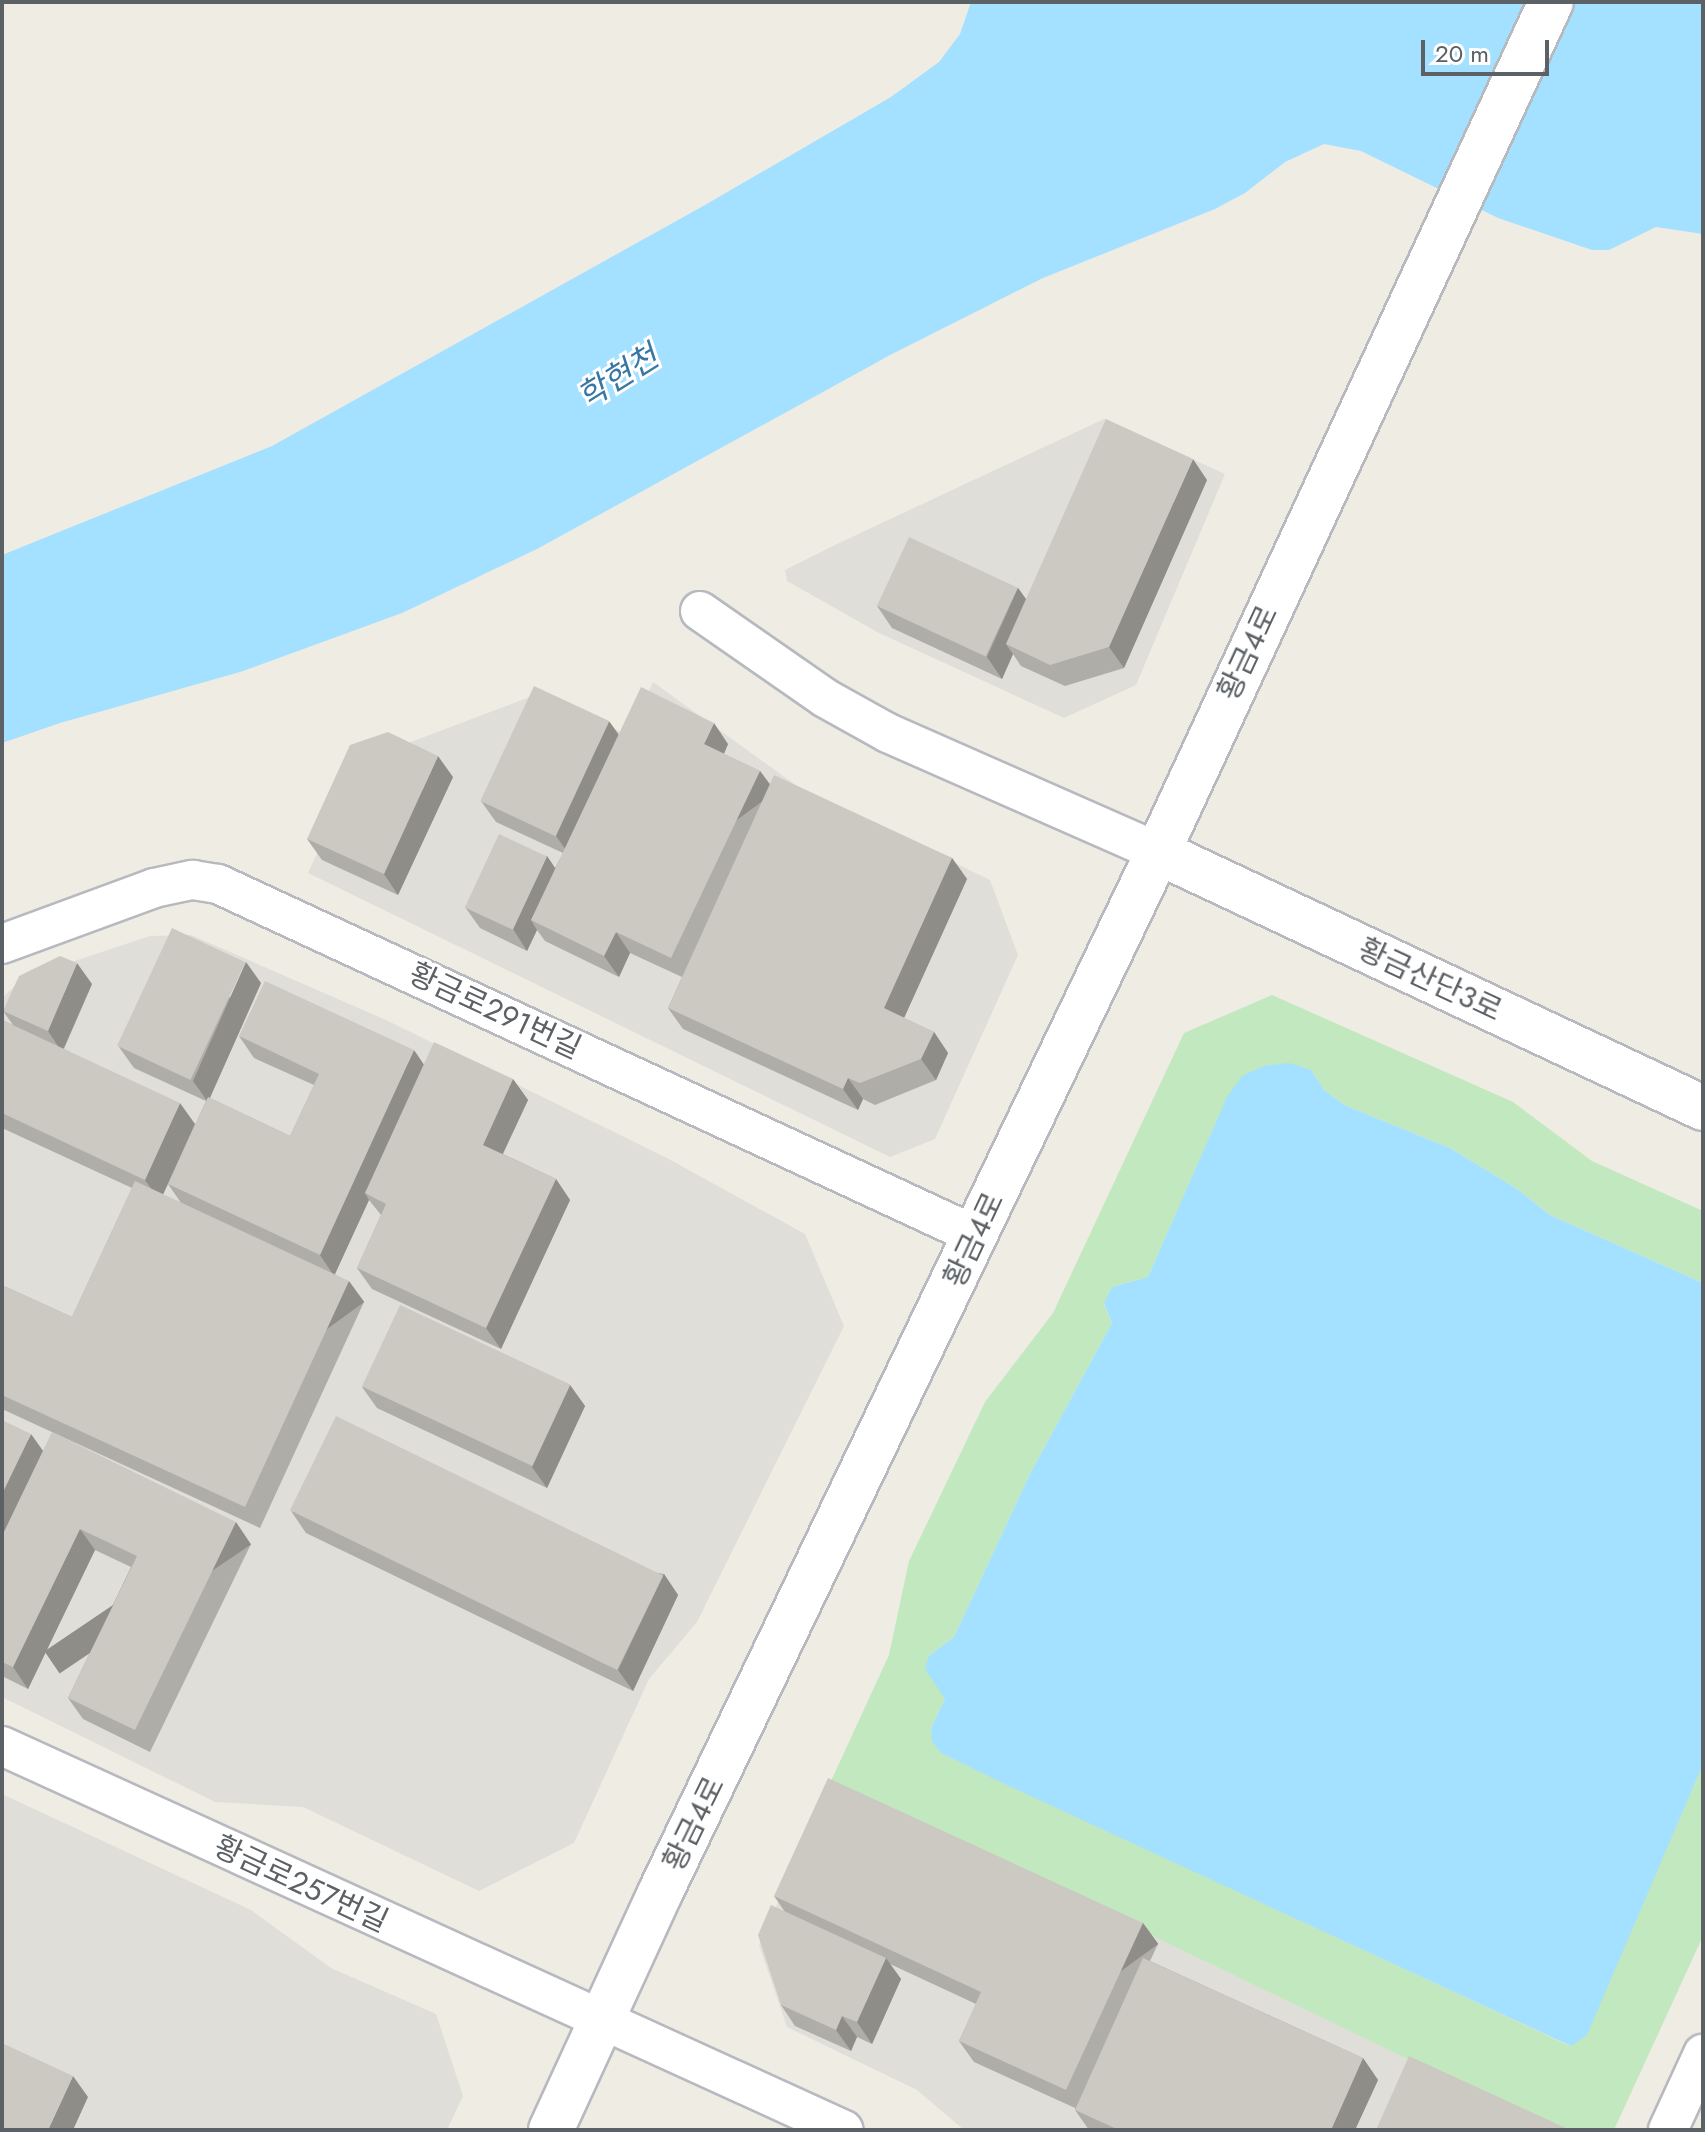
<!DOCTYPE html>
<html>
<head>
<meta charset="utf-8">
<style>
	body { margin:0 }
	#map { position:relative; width:1705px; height:2132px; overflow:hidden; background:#efece4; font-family:Jost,"Noto Sans KR",sans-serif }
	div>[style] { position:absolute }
	.industrial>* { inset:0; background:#e0ded8 }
	.green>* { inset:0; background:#c2e8bf }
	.water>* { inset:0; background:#a4e0ff }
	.roads { filter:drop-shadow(2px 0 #b6babf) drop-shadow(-2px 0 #b6babf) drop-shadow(0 2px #b6babf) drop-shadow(0 -2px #b6babf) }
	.street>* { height:38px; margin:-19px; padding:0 19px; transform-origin:19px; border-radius:19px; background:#fff }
	.secondary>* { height:44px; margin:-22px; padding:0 22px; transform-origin:22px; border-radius:22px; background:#fff }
	.wall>* { inset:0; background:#afada8 }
	.shaded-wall>* { inset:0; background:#8f8d88; transform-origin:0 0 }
	.building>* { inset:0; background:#ccc9c3; transform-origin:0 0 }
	span { translate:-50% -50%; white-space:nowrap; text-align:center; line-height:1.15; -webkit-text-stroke:6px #fff; paint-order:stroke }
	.street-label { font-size:30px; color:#5c6165 }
	.water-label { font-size:32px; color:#3677a5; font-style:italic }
	.frame { position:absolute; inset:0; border:4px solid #5c6165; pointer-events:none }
	.scale { position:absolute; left:1421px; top:40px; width:128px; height:36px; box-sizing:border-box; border:4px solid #5c6165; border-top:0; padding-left:10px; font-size:24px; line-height:28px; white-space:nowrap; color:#5c6165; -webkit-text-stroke:6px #fff; paint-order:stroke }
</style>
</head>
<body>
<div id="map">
	<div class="industrial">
		<div style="clip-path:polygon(1104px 419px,1225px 474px,1136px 685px,1064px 718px,879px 633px,787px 581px,785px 570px,837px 544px)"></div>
		<div style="clip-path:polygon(653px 682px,797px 786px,990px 880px,1018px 955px,935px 1139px,890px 1157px,308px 873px,358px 762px,538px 694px,628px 735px)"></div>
		<div style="clip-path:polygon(191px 935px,386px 1020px,667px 1158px,805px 1234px,844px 1326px,697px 1622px,649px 1679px,574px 1843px,479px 1891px,303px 1807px,215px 1802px,2px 1697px,2px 998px,23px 978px,150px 936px)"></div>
		<div style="clip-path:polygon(831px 1781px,1556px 2130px,964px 2130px,917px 2090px,787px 2027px,759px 1945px)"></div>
		<div style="clip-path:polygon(2px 1794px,251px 1910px,331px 1968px,436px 2014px,463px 2096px,447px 2130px,2px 2130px)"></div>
	</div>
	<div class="green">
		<div style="clip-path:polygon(1272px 995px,1513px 1102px,1592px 1161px,1703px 1211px,1703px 1283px,1550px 1215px,1517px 1189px,1450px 1148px,1344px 1105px,1324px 1090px,1311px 1070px,1227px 1098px,1148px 1277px,1112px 1287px,1104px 1304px,1112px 1323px,1030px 1474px,954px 1637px,929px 1656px,945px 1699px,931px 1728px,941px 1753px,1570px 2046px,1703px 1764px,1703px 1936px,1614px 2130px,1555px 2130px,831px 1781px,889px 1655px,909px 1561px,985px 1402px,1053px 1313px,1184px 1033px)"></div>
	</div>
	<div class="water">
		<div style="clip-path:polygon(971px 2px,1703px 2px,1703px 234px,1656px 227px,1609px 250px,1592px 250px,1498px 218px,1361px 151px,1324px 144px,1285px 162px,1245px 193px,1215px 209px,1043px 278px,892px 354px,537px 549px,402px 613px,240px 672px,60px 723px,2px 743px,2px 555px,272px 446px,705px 205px,891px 97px,939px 62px,960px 34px)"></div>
		<div style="clip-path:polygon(1289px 1063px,1311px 1070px,1324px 1090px,1344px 1105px,1450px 1148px,1517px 1189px,1550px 1215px,1703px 1283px,1703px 1764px,1587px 2035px,1571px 2046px,1011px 1787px,941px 1753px,932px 1741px,931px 1728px,945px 1699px,925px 1669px,929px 1656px,954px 1637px,1030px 1474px,1112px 1323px,1104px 1303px,1112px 1287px,1148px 1277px,1227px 1097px,1242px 1076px,1264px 1066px)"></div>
	</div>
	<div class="roads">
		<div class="street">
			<div style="left:700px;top:611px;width:152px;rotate:34.8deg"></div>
			<div style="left:825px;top:698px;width:72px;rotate:29.1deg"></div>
			<div style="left:888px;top:733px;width:295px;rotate:23.8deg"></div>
			<div style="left:2px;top:944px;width:162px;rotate:-20.2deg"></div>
			<div style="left:154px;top:888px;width:40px;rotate:-12deg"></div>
			<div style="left:193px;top:880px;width:25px;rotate:9deg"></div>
			<div style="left:218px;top:884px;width:837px;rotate:24.88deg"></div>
			<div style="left:2px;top:1746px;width:925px;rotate:24.52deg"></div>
			<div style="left:1668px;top:2130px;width:84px;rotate:-65.3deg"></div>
		</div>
		<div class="secondary">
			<div style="left:1158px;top:852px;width:602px;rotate:25.16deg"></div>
			<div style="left:551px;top:2130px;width:261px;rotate:-65.3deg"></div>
			<div style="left:660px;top:1893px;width:1154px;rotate:-64.43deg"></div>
			<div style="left:1158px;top:852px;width:936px;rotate:-65.19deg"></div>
		</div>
	</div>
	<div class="wall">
		<div style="clip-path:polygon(1207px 480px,1124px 668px,1065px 686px,1021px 666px,1013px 654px,1002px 679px,892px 628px,877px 606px,1018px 588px,1026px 599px)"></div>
		<div style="clip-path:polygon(619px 735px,728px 744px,724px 754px,760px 771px,770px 784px,952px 858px,967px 879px,904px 1018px,934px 1032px,948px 1053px,936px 1080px,875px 1105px,863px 1099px,858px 1110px,683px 1029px,668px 1008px,682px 977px,630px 953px,619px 977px,545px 941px,537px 930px,527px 951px,480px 928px,465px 907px,547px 856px,555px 868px,563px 853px,496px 822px,481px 801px)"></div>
		<div style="clip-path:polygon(453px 777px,398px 895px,322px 860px,307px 839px)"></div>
		<div style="clip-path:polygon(261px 983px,210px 1098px,290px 1136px,314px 1085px,254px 1058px,239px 1036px,513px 1079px,528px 1100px,503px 1154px,556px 1179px,570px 1200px,501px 1349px,372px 1289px,357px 1268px,381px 1215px,369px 1200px,335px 1274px,364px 1302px,260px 1528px,2px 1409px,2px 1285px,72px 1317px,132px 1188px,2px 1128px,2px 1020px,13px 1025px,3px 1011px,92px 984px,64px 1049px,195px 1124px,163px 1195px,181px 1203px,168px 1184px,206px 1101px,134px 1068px,119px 1047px)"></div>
		<div style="clip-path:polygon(570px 1385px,585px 1406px,547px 1488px,377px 1408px,362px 1387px)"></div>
		<div style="clip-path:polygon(2px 1420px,43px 1451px,251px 1544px,150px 1752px,83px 1719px,68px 1698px,131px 1567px,95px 1550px,28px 1689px,2px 1676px)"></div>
		<div style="clip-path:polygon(291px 1511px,664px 1574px,678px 1595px,633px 1691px,306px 1533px)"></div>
		<div style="clip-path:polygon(774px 1896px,1143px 1923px,1158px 1944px,1150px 1961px,1363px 2058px,1378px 2080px,1355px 2130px,1089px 2130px,1075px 2110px,1075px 2108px,974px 2062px,959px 2041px,976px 2004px,890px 1964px,901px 1979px,872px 2044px,857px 2037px,851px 2051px,795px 2026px,781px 2005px,785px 1912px)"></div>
	</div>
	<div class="shaded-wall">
		<div style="clip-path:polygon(1193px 459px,1207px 480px,1124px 668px,1109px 647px)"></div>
		<div style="clip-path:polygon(1018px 588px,1033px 609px,1006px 644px,1013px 654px,1002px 679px,987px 657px)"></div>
		<div style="clip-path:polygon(609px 721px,624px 742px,571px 857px,556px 836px)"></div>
		<div style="clip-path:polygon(714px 723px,728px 744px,719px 765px,704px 744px)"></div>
		<div style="clip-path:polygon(438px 756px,453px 777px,398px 895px,384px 874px)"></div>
		<div style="left:760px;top:771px;width:26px;height:207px;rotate:54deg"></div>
		<div style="clip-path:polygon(547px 856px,561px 877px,531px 920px,537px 930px,527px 951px,513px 929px)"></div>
		<div style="clip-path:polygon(952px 858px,967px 879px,899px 1029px,884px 1008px)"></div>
		<div style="clip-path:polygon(616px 932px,630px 953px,619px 977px,604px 956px)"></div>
		<div style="clip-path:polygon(246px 962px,261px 983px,208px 1102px,193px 1081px)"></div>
		<div style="clip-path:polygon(77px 963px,92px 984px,62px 1052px,48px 1031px)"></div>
		<div style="clip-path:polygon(934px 1032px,948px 1053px,936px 1080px,921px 1059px)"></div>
		<div style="clip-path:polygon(414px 1050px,429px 1072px,365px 1193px,369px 1200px,334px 1276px,320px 1255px)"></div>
		<div style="clip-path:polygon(848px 1078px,863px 1099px,858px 1110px,843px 1089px)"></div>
		<div style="clip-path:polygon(513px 1079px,528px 1100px,497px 1166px,483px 1145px)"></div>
		<div style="clip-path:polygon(180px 1103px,195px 1124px,160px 1201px,145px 1180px)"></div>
		<div style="clip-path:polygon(556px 1179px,570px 1200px,501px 1349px,486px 1328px)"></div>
		<div style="left:349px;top:1281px;width:26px;height:249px;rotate:54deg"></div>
		<div style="clip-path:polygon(570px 1385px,585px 1406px,547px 1488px,532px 1467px)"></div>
		<div style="clip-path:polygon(31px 1434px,46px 1455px,2px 1546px,2px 1494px)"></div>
		<div style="left:236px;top:1522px;width:27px;height:231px;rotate:56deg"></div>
		<div style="clip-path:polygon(80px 1529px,95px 1550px,28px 1689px,13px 1667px)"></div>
		<div style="clip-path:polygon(664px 1574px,678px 1595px,633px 1691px,618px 1670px)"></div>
		<div style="left:1143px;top:1923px;width:26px;height:184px;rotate:54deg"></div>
		<div style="clip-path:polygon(886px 1958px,901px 1979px,872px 2044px,857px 2022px)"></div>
		<div style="clip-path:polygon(842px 2016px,857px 2037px,851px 2051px,836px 2030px)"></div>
		<div style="clip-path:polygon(1363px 2058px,1378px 2080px,1355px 2130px,1331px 2130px)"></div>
		<div style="clip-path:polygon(73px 2076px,88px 2097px,73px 2130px,48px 2130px)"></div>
	</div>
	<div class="building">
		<div style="clip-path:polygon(1106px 419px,1193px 459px,1109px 647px,1050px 665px,1006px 644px)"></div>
		<div style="left:909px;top:537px;width:120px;height:76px;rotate:25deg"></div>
		<div style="left:534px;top:686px;width:83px;height:127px;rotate:25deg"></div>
		<div style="clip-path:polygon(641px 687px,714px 723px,704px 744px,760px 771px,671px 958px,616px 932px,604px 956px,531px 920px)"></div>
		<div style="clip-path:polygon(388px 732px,438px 756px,384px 874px,307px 839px,350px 745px)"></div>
		<div style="clip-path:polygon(774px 775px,952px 858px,884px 1008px,934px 1032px,921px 1059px,860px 1083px,848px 1078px,843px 1089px,668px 1008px)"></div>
		<div style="left:499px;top:834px;width:53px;height:81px;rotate:25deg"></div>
		<div style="left:172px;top:928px;width:81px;height:130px;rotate:25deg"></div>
		<div style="clip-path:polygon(60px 956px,77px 963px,48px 1031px,3px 1011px,19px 976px)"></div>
		<div style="clip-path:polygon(265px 981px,414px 1050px,320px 1255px,168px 1184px,208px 1097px,290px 1136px,319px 1074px,239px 1036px)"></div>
		<div style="clip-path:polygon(2px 1020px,180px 1103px,145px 1180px,2px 1113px)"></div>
		<div style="clip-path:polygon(434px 1042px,513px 1079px,483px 1145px,556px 1179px,486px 1328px,357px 1268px,386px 1204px,365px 1193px)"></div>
		<div style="clip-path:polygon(135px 1181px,349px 1281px,245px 1507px,2px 1395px,2px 1285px,72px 1317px)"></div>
		<div style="left:400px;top:1305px;width:188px;height:90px;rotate:25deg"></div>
		<div style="left:336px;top:1416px;width:364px;height:105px;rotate:26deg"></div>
		<div style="clip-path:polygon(2px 1420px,31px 1434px,2px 1494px)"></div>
		<div style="clip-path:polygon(52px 1432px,236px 1522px,135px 1730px,68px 1698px,137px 1556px,80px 1529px,13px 1667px,2px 1662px,2px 1536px)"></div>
		<div style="clip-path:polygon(828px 1778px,1143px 1923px,1066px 2090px,959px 2041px,981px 1992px,774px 1896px)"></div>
		<div style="clip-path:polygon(771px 1905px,886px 1958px,857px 2022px,842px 2016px,836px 2030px,781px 2005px,758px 1935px)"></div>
		<div style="clip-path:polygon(1143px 1958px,1363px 2058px,1331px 2130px,1119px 2130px,1075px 2110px)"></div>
		<div style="clip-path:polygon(2px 2043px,73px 2076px,48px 2130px,2px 2130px)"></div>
		<div style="clip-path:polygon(1409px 2056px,1566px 2128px,1564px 2130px,1376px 2130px)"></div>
	</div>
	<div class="street-label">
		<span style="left:1248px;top:653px;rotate:-65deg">황금4로</span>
		<span style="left:1430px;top:980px;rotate:25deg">황금산단3로</span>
		<span style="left:495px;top:1011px;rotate:25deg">황금로291번길</span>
		<span style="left:974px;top:1240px;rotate:-65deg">황금4로</span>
		<span style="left:694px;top:1824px;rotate:-64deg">황금4로</span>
		<span style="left:301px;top:1884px;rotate:25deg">황금로257번길</span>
	</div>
	<div class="water-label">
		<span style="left:618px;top:377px;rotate:-32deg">학현천</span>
	</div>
	<div class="frame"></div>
	<div class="scale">20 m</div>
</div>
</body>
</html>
